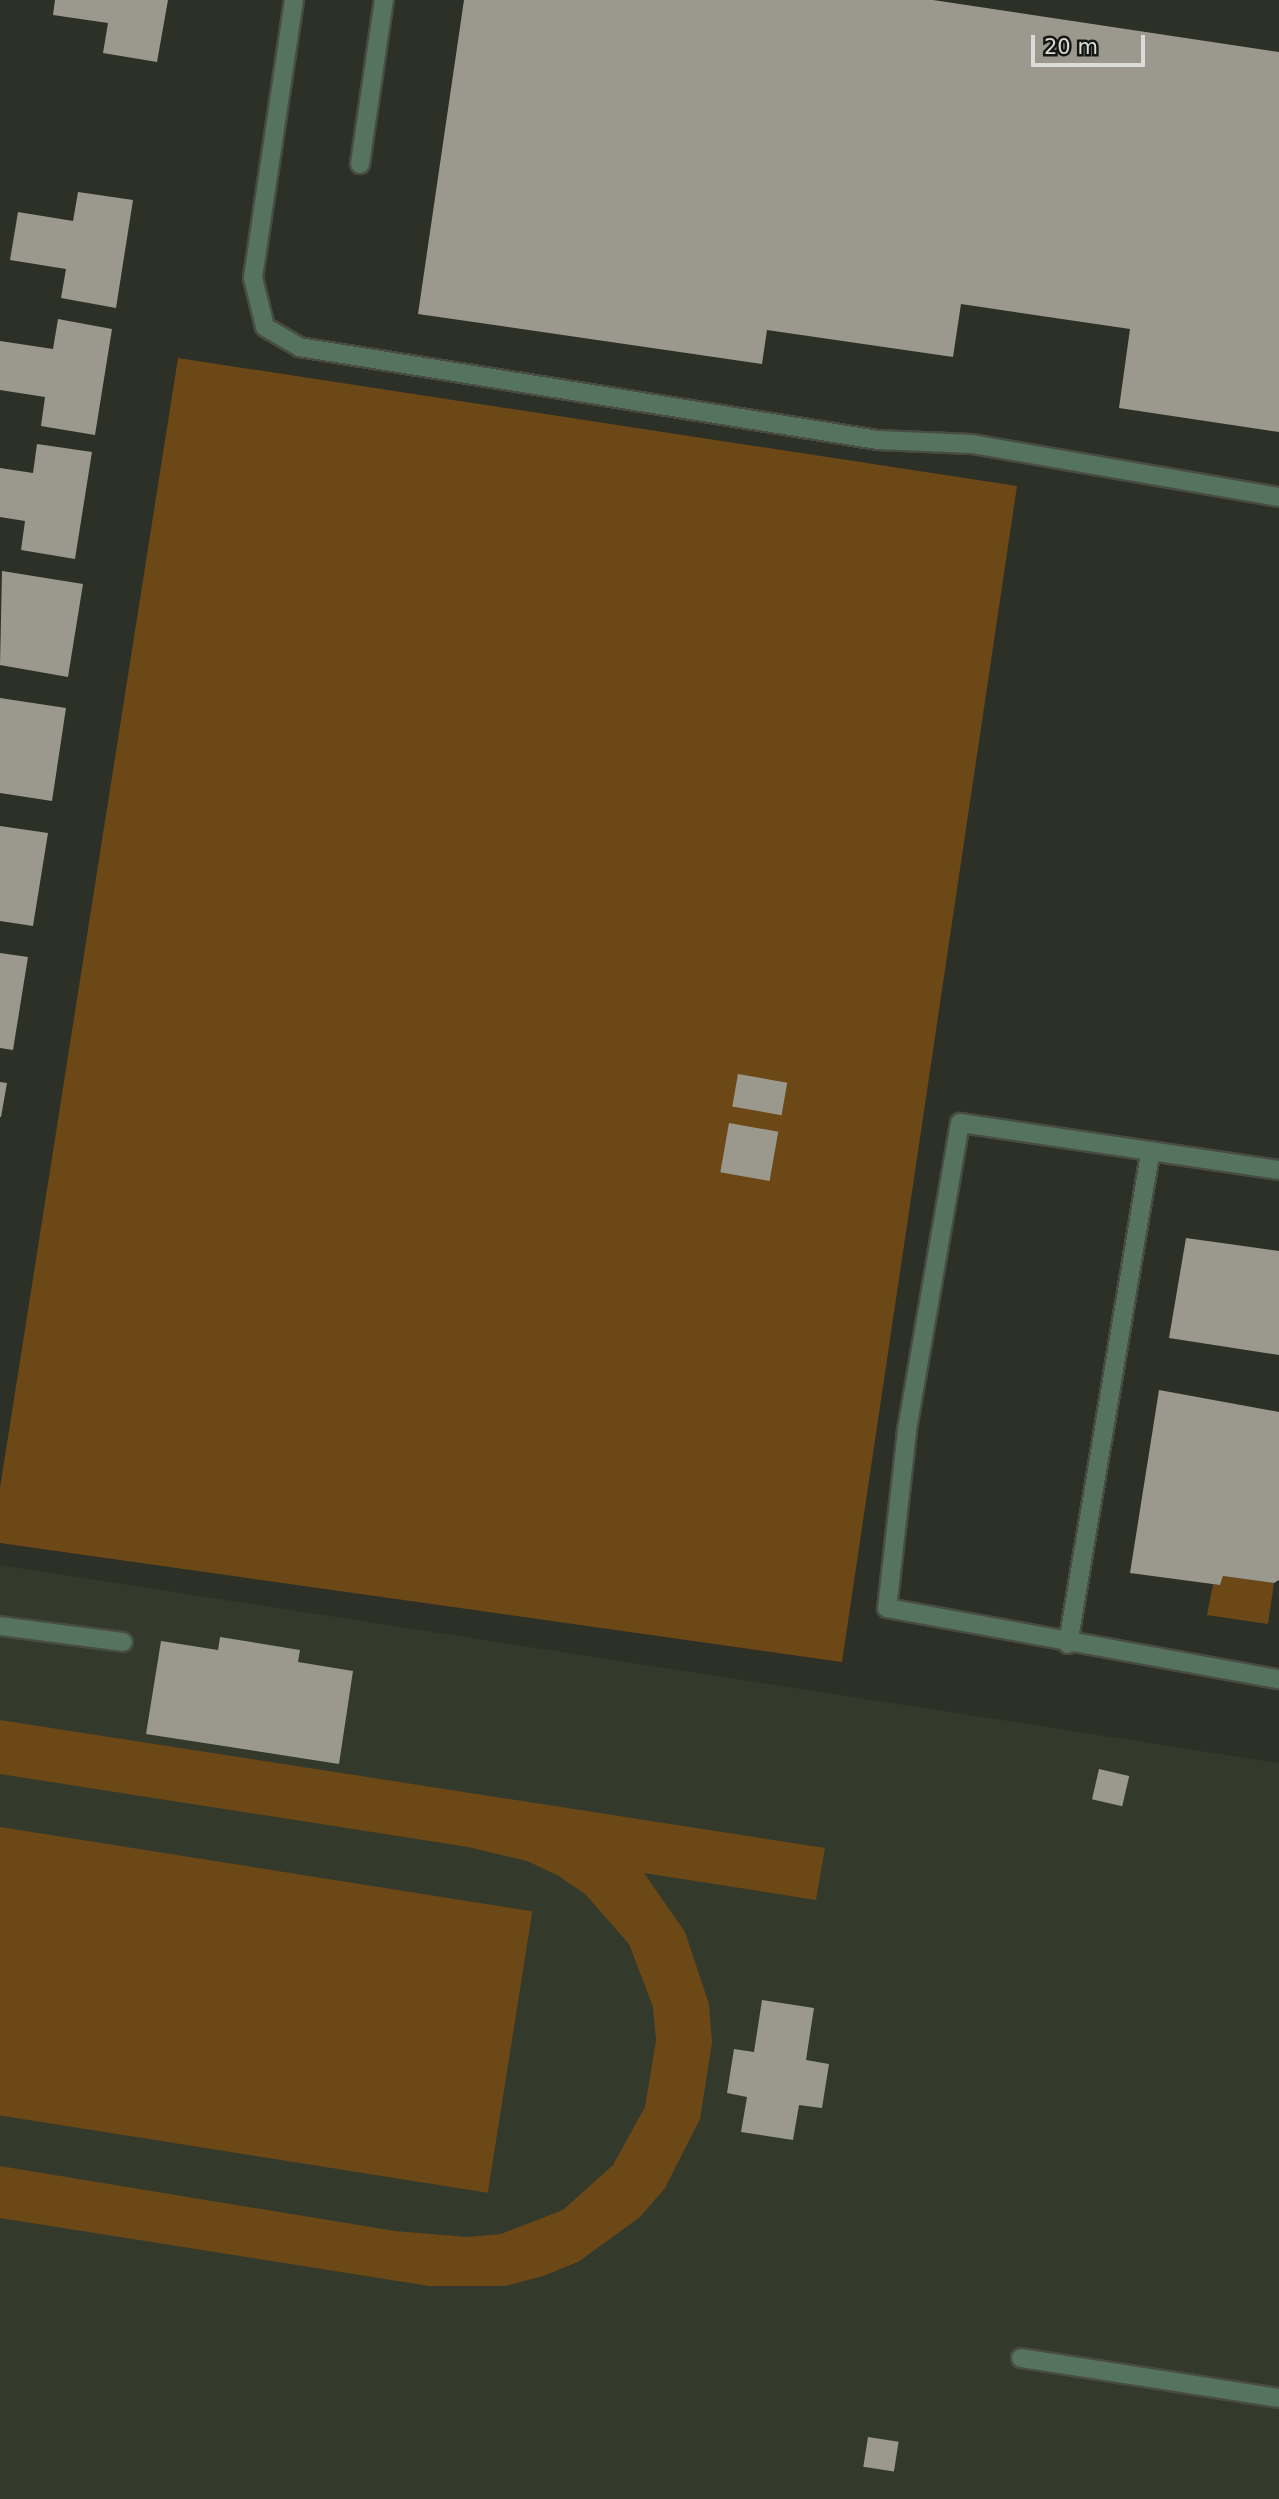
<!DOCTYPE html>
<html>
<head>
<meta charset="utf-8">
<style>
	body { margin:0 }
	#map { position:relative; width:1279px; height:2499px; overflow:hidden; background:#2c3027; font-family:"DejaVu Sans",sans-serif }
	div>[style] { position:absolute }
	.built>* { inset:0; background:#33392b }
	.green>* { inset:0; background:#6c4817; transform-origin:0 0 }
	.building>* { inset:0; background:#9b998e; transform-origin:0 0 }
	.roads { filter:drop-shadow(2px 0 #484c43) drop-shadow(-2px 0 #484c43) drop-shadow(0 2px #484c43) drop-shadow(0 -2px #484c43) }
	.minor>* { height:18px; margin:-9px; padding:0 9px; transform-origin:9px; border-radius:9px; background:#55735f }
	span { translate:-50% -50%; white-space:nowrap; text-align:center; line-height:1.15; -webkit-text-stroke:7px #161713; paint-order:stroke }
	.scale { position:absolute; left:1031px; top:35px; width:114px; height:32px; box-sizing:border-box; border:4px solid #daddd7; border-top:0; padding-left:9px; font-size:21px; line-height:24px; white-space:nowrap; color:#daddd7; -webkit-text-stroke:5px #161713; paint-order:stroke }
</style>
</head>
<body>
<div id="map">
	<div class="built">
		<div style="clip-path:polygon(0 1565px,1279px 1763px,1279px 2499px,0 2499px)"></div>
	</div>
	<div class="green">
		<div style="clip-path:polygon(178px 358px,1017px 486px,842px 1662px,0 1543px,0 1488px)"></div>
		<div style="clip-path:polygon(1223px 1576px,1274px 1583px,1268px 1624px,1207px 1615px,1213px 1584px,1220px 1585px)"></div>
		<div style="clip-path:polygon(0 1720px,825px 1848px,816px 1900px,644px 1873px,685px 1932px,709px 2004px,712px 2043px,700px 2119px,665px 2188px,640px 2217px,578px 2262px,543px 2276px,505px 2286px,429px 2286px,0 2218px,0 2166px,395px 2231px,467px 2237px,501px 2234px,563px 2210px,613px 2165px,645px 2107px,656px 2040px,653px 2007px,629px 1944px,585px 1894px,557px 1875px,527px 1861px,468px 1847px,0 1774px)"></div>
		<div style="left:0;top:1827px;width:539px;height:285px;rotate:9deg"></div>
	</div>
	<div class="building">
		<div style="clip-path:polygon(55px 0,168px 0,157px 62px,103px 53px,108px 23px,53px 15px)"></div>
		<div style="clip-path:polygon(464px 0,933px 0,1279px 52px,1279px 432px,1119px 408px,1130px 329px,961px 304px,953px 357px,767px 330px,762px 364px,418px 314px)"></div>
		<div style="clip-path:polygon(78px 192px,133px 200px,116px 308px,61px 298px,66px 269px,10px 260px,18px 212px,73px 221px)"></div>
		<div style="clip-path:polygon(58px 319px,112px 329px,95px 435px,41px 426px,45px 397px,0 390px,0 341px,53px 349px)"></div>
		<div style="clip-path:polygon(37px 444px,92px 452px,75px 559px,21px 550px,25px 521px,0 517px,0 468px,33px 473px)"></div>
		<div style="clip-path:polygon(2px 571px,83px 584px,68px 677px,0 665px)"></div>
		<div style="clip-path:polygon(0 698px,66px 708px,52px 801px,0 793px)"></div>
		<div style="clip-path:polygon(0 826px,48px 833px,33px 926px,0 921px)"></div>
		<div style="clip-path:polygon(0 953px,28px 957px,13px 1050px,0 1048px)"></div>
		<div style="left:738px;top:1074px;width:50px;height:33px;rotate:10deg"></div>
		<div style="clip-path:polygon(0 1082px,7px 1083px,1px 1117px,0 1117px)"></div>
		<div style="left:729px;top:1123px;width:50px;height:50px;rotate:10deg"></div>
		<div style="clip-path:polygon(1186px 1238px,1279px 1251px,1279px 1355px,1169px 1338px)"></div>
		<div style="clip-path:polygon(1159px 1390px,1279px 1412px,1279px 1580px,1274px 1583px,1223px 1576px,1220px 1585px,1130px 1573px)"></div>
		<div style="clip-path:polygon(220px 1637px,300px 1650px,298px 1662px,353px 1671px,339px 1764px,146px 1734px,161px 1641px,218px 1650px)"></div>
		<div style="left:1099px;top:1769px;width:31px;height:31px;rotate:13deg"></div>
		<div style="clip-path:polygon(762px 2000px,814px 2008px,806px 2060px,829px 2064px,822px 2108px,799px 2105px,793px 2140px,741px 2132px,747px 2097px,727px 2093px,734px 2049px,754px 2052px)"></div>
		<div style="left:868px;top:2437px;width:31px;height:30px;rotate:9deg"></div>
	</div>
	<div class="roads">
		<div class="minor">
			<div style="left:294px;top:0;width:281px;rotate:98.4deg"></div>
			<div style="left:253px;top:278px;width:50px;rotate:76.2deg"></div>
			<div style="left:265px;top:327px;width:39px;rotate:30deg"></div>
			<div style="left:299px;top:347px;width:586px;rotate:9.13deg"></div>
			<div style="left:878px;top:440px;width:94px;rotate:2.4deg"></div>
			<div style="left:972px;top:444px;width:312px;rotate:9.8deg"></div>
			<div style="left:360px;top:164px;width:166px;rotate:-81.7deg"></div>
			<div style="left:1279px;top:1170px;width:322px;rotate:-171.6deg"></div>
			<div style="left:960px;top:1123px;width:313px;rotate:99.8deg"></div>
			<div style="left:907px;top:1431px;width:178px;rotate:96.4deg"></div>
			<div style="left:887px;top:1608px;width:398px;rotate:10.3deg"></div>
			<div style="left:0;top:1626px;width:124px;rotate:7.4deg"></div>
			<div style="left:1068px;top:1644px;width:497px;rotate:-80.5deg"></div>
			<div style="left:1021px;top:2358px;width:261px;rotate:8.8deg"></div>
		</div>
	</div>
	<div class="scale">20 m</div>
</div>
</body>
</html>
